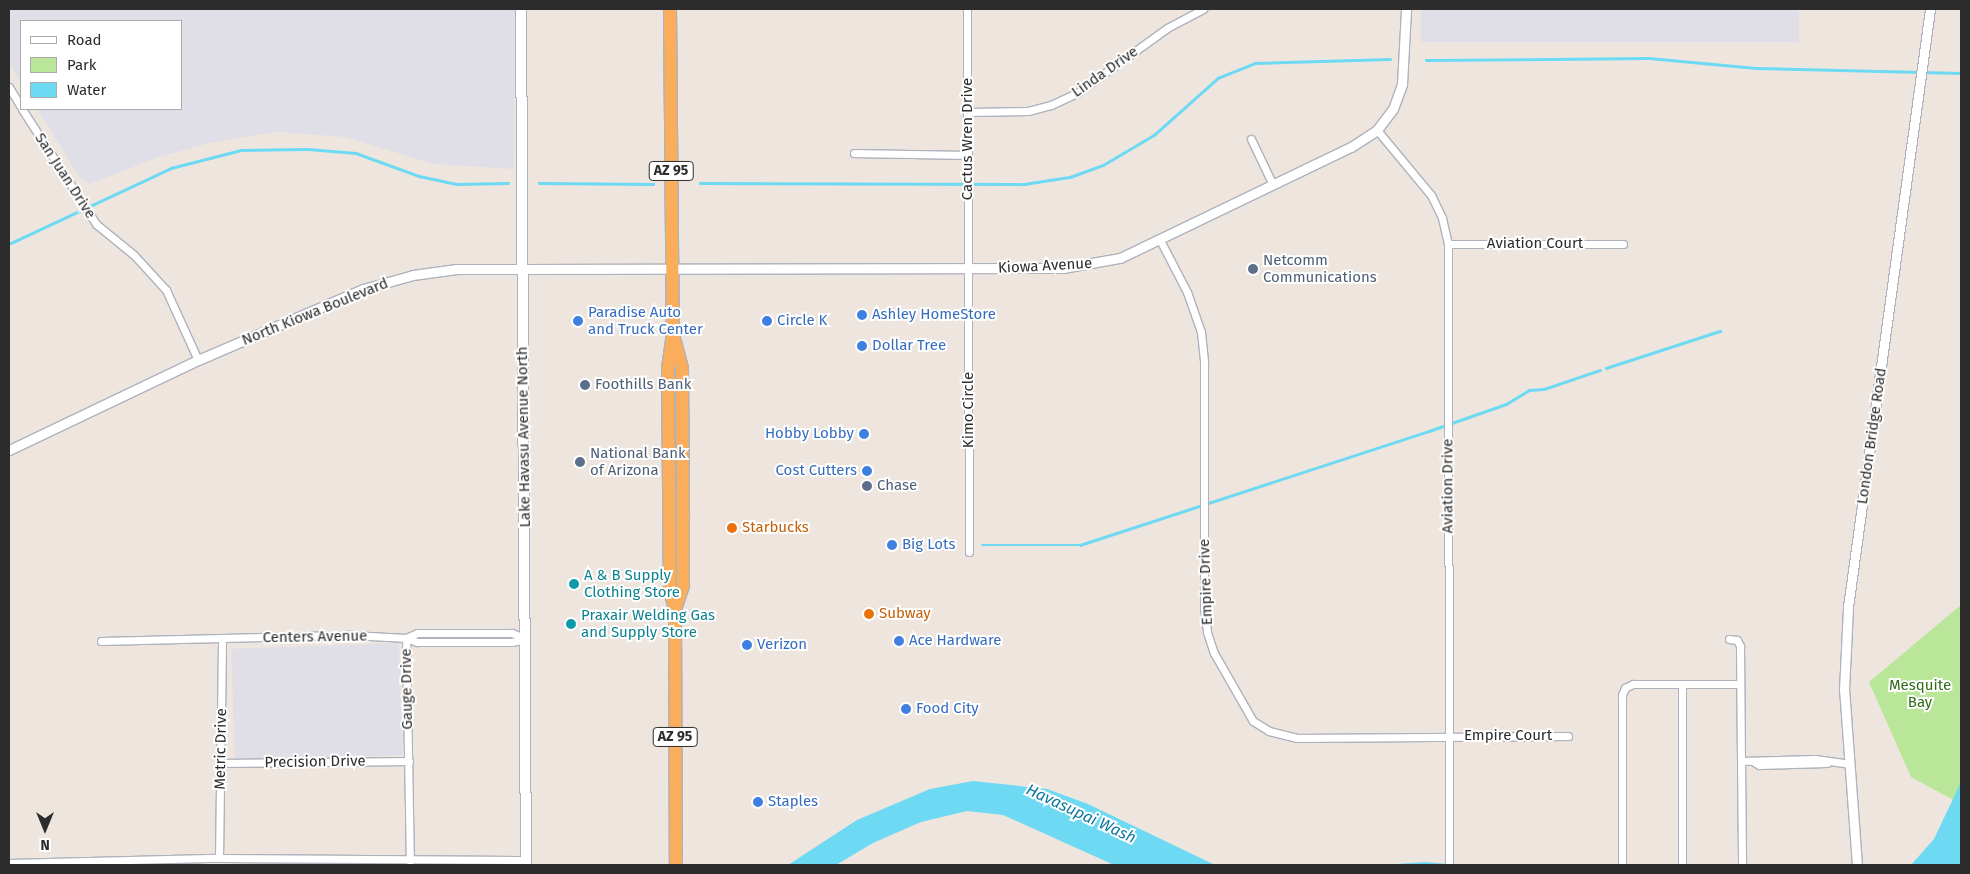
<!DOCTYPE html>
<html>
<head>
<meta charset="utf-8">
<style>
	body { margin:0 }
	#map { position:relative; width:1970px; height:874px; overflow:hidden; background:#eee6de; font-family:"Fira Sans",sans-serif }
	div>[style] { position:absolute }
	.industrial>* { inset:0; background:#e0dee6; transform-origin:0 0 }
	.green>* { inset:0; background:#b9e699 }
	.water>* { inset:0; background:#6ed9f2 }
	.stream>* { height:2.5px; margin:-1.25px; padding:0 1.25px; transform-origin:1.25px; border-radius:1.25px; background:#6ed9f2 }
	.roads { filter:drop-shadow(1px 0 #aeb2bc) drop-shadow(-1px 0 #aeb2bc) drop-shadow(0 1px #aeb2bc) drop-shadow(0 -1px #aeb2bc) }
	.minor>* { height:7px; margin:-3.5px; padding:0 3.5px; transform-origin:3.5px; border-radius:3.5px; background:#fff }
	.tertiary>* { height:9px; margin:-4.5px; padding:0 4.5px; transform-origin:4.5px; border-radius:4.5px; background:#fff }
	.secondary>* { height:10px; margin:-5px; padding:0 5px; transform-origin:5px; border-radius:5px; background:#fff }
	.trunk>* { height:12px; margin:-6px; padding:0 6px; transform-origin:6px; border-radius:6px; background:#faad5a }
	.dots>* { width:14px; height:14px; translate:-50% -50%; box-sizing:border-box; border:2px solid #fff; border-radius:50% }
	span { translate:-50% -50%; white-space:nowrap; text-align:center; line-height:1.15; -webkit-text-stroke:4px #fff; paint-order:stroke }
	.shield-label span { padding:1px 4px; background:#fff; border:1px solid; border-radius:4px; -webkit-text-stroke-width:0 }
	.shield-label { font-size:14px; color:#2c2c2c; font-weight:700 }
	.street-label { font-size:15px; color:#2c2c2c }
	.service-label { font-size:15px; color:#4e5e75 }
	.left { translate:0 -50%; text-align:left }
	.shop-label { font-size:15px; color:#366cbe }
	.right { translate:-100% -50%; text-align:right }
	.food-label { font-size:15px; color:#c56008 }
	.culture-label { font-size:15px; color:#0d838f }
	.park-label { font-size:15px; color:#306c18 }
	.water-label { font-size:16px; color:#0a78a2; font-style:italic }
	.frame { position:absolute; inset:0; border:10px solid #2c2c2c; pointer-events:none }
	.legend { position:absolute; left:20px; top:20px; width:162px; height:90px; box-sizing:border-box; background:#fff; border:1px solid #ababab; margin:0; padding:6px 9px; list-style:none; font-size:15px; color:#2c2c2c }
	.legend li { display:flex; align-items:center; gap:10px; height:25px }
	.legend b { width:25px; border:1px solid #ababab }
	.north { position:absolute; left:20px; top:804px; width:50px; height:50px; -webkit-text-stroke:4px #fff; paint-order:stroke; rotate:180deg; font-size:14px; font-weight:700; line-height:20px; text-align:center; color:#2c2c2c }
	.north::after { content:''; display:block; margin:auto; width:18px; height:22px; background:#2c2c2c; clip-path:polygon(50% 0,100% 100%,50% 72%,0 100%) }
</style>
</head>
<body>
<div id="map">
	<div class="industrial">
		<div style="clip-path:polygon(9px 9px,515px 9px,514px 169px,434px 164px,345px 137px,277px 132px,213px 142px,159px 157px,89px 184px,80px 178px,37px 109px,181px 109px,181px 21px,21px 21px,21px 83px,9px 62px)"></div>
		<div style="left:1421px;top:9px;width:378px;height:33px"></div>
		<div style="left:399px;top:643px;width:112px;height:168px;rotate:88deg"></div>
	</div>
	<div class="green">
		<div style="clip-path:polygon(1961px 605px,1961px 804px,1911px 777px,1869px 682px)"></div>
	</div>
	<div class="water">
		<div style="clip-path:polygon(973px 781px,1047px 789px,1088px 804px,1215px 865px,1114px 865px,1003px 815px,967px 811px,921px 822px,873px 843px,836px 865px,788px 865px,857px 820px,930px 789px)"></div>
		<div style="clip-path:polygon(1961px 782px,1961px 862px,1959px 865px,1911px 865px,1934px 839px)"></div>
		<div style="clip-path:polygon(1425px 862px,1459px 865px,1382px 865px)"></div>
	</div>
	<div class="stream">
		<div style="left:1426px;top:60px;width:223px;rotate:-0.5deg"></div>
		<div style="left:1649px;top:58px;width:107px;rotate:5.3deg"></div>
		<div style="left:1756px;top:68px;width:205px;rotate:1.4deg"></div>
		<div style="left:539px;top:183px;width:114px;rotate:0.5deg"></div>
		<div style="left:700px;top:183px;width:324px;rotate:0.2deg"></div>
		<div style="left:1024px;top:184px;width:47px;rotate:-8.7deg"></div>
		<div style="left:1070px;top:177px;width:35px;rotate:-20deg"></div>
		<div style="left:1103px;top:165px;width:59px;rotate:-30.5deg"></div>
		<div style="left:1154px;top:135px;width:86px;rotate:-41.7deg"></div>
		<div style="left:1218px;top:78px;width:40px;rotate:-22deg"></div>
		<div style="left:1255px;top:63px;width:135px;rotate:-1.7deg"></div>
		<div style="left:9px;top:244px;width:179px;rotate:-25.1deg"></div>
		<div style="left:171px;top:168px;width:72px;rotate:-14.4deg"></div>
		<div style="left:241px;top:150px;width:67px;rotate:-0.9deg"></div>
		<div style="left:308px;top:149px;width:48px;rotate:4.8deg"></div>
		<div style="left:356px;top:153px;width:67px;rotate:20.1deg"></div>
		<div style="left:419px;top:176px;width:38px;rotate:12deg"></div>
		<div style="left:456px;top:184px;width:52px;rotate:-1.1deg"></div>
		<div style="left:1606px;top:368px;width:120px;rotate:-18deg"></div>
		<div style="left:982px;top:545px;width:98px"></div>
		<div style="left:1080px;top:545px;width:367px;rotate:-18.1deg"></div>
		<div style="left:1429px;top:431px;width:82px;rotate:-19.3deg"></div>
		<div style="left:1506px;top:404px;width:27px;rotate:-31deg"></div>
		<div style="left:1529px;top:390px;width:15px;rotate:-4deg"></div>
		<div style="left:1544px;top:389px;width:59px;rotate:-18.7deg"></div>
	</div>
	<div class="roads">
		<div class="minor">
			<div style="left:967px;top:9px;width:543px;rotate:89.79deg"></div>
			<div style="left:9px;top:87px;width:23px;rotate:59deg"></div>
			<div style="left:22px;top:109px;width:137px;rotate:57.2deg"></div>
			<div style="left:96px;top:224px;width:49px;rotate:39.2deg"></div>
			<div style="left:134px;top:255px;width:47px;rotate:47.6deg"></div>
			<div style="left:166px;top:290px;width:77px;rotate:65.4deg"></div>
			<div style="left:968px;top:112px;width:60px;rotate:-1deg"></div>
			<div style="left:1028px;top:111px;width:24px;rotate:-15deg"></div>
			<div style="left:1051px;top:105px;width:29px;rotate:-25deg"></div>
			<div style="left:1077px;top:93px;width:111px;rotate:-35.8deg"></div>
			<div style="left:1167px;top:28px;width:41px;rotate:-27.8deg"></div>
			<div style="left:1377px;top:130px;width:85px;rotate:50.3deg"></div>
			<div style="left:1431px;top:195px;width:25px;rotate:64deg"></div>
			<div style="left:1442px;top:218px;width:27px;rotate:77deg"></div>
			<div style="left:1448px;top:244px;width:621px;rotate:89.91deg"></div>
			<div style="left:1251px;top:139px;width:51px;rotate:64.4deg"></div>
			<div style="left:854px;top:153px;width:113px;rotate:1deg"></div>
			<div style="left:1160px;top:240px;width:59px;rotate:62.6deg"></div>
			<div style="left:1187px;top:292px;width:42px;rotate:70.7deg"></div>
			<div style="left:1201px;top:332px;width:31px;rotate:84deg"></div>
			<div style="left:1204px;top:363px;width:244px;rotate:90deg"></div>
			<div style="left:1204px;top:607px;width:25px;rotate:83deg"></div>
			<div style="left:1207px;top:632px;width:22px;rotate:72deg"></div>
			<div style="left:1214px;top:653px;width:78px;rotate:60.2deg"></div>
			<div style="left:1253px;top:721px;width:19px;rotate:32deg"></div>
			<div style="left:1269px;top:731px;width:29px;rotate:14deg"></div>
			<div style="left:1297px;top:738px;width:271px;rotate:-0.4deg"></div>
			<div style="left:1448px;top:244px;width:175px"></div>
			<div style="left:406px;top:638px;width:223px;rotate:89deg"></div>
			<div style="left:406px;top:638px;width:12px;rotate:20deg"></div>
			<div style="left:417px;top:642px;width:95px"></div>
			<div style="left:512px;top:642px;width:14px;rotate:-12deg"></div>
			<div style="left:1729px;top:639px;width:8px;rotate:7deg"></div>
			<div style="left:1737px;top:640px;width:7px;rotate:63deg"></div>
			<div style="left:1740px;top:646px;width:115px;rotate:89.5deg"></div>
			<div style="left:1741px;top:761px;width:74px;rotate:-1.5deg"></div>
			<div style="left:1815px;top:759px;width:34px;rotate:8deg"></div>
			<div style="left:101px;top:641px;width:251px;rotate:-1.4deg"></div>
			<div style="left:352px;top:635px;width:54px;rotate:3.2deg"></div>
			<div style="left:406px;top:638px;width:12px;rotate:-24deg"></div>
			<div style="left:417px;top:633px;width:95px"></div>
			<div style="left:512px;top:633px;width:15px;rotate:23deg"></div>
			<div style="left:1682px;top:684px;width:181px;rotate:90deg"></div>
			<div style="left:1741px;top:761px;width:104px;rotate:89.4deg"></div>
			<div style="left:1754px;top:762px;width:6px;rotate:31deg"></div>
			<div style="left:1759px;top:765px;width:68px;rotate:-1.7deg"></div>
			<div style="left:221px;top:763px;width:188px;rotate:-0.6deg"></div>
			<div style="left:219px;top:858px;width:218px;rotate:-89.2deg"></div>
			<div style="left:9px;top:863px;width:210px;rotate:-1.4deg"></div>
			<div style="left:219px;top:858px;width:307px;rotate:0.4deg"></div>
			<div style="left:1622px;top:865px;width:170px;rotate:-90deg"></div>
			<div style="left:1622px;top:695px;width:8px;rotate:-67deg"></div>
			<div style="left:1625px;top:688px;width:9px;rotate:-27deg"></div>
			<div style="left:1633px;top:684px;width:107px"></div>
		</div>
		<div class="tertiary">
			<div style="left:9px;top:450px;width:209px;rotate:-25.5deg"></div>
			<div style="left:198px;top:360px;width:180px;rotate:-23.3deg"></div>
			<div style="left:363px;top:289px;width:52px;rotate:-15.6deg"></div>
			<div style="left:413px;top:275px;width:44px;rotate:-7.8deg"></div>
			<div style="left:457px;top:269px;width:64px"></div>
			<div style="left:521px;top:269px;width:542px;rotate:-0.11deg"></div>
			<div style="left:1063px;top:268px;width:58px;rotate:-10deg"></div>
			<div style="left:1120px;top:258px;width:256px;rotate:-25.7deg"></div>
			<div style="left:1351px;top:147px;width:31px;rotate:-33deg"></div>
			<div style="left:1377px;top:130px;width:26px;rotate:-53deg"></div>
			<div style="left:1393px;top:109px;width:27px;rotate:-70deg"></div>
			<div style="left:1402px;top:84px;width:75px;rotate:-86.9deg"></div>
			<div style="left:1857px;top:865px;width:175px;rotate:-94.2deg"></div>
			<div style="left:1844px;top:690px;width:83px;rotate:-87.2deg"></div>
			<div style="left:1848px;top:607px;width:604px;rotate:-82.19deg"></div>
		</div>
		<div class="secondary">
			<div style="left:521px;top:9px;width:856px;rotate:89.67deg"></div>
		</div>
		<div class="trunk">
			<div style="left:670px;top:9px;width:324px;rotate:89.5deg"></div>
			<div style="left:673px;top:333px;width:36px;rotate:98deg"></div>
			<div style="left:668px;top:369px;width:222px;rotate:89.5deg"></div>
			<div style="left:670px;top:591px;width:19px;rotate:74deg"></div>
			<div style="left:675px;top:609px;width:256px;rotate:89.8deg"></div>
			<div style="left:674px;top:338px;width:31px;rotate:75deg"></div>
			<div style="left:682px;top:368px;width:153px;rotate:89.6deg"></div>
			<div style="left:683px;top:521px;width:65px;rotate:90deg"></div>
			<div style="left:683px;top:586px;width:24px;rotate:109deg"></div>
		</div>
	</div>
	<div class="dots">
		<div style="left:1253px;top:269px;background:#5c6f8a"></div>
		<div style="left:862px;top:315px;background:#3f7fe0"></div>
		<div style="left:578px;top:321px;background:#3f7fe0"></div>
		<div style="left:767px;top:321px;background:#3f7fe0"></div>
		<div style="left:862px;top:346px;background:#3f7fe0"></div>
		<div style="left:585px;top:385px;background:#5c6f8a"></div>
		<div style="left:864px;top:434px;background:#3f7fe0"></div>
		<div style="left:580px;top:462px;background:#5c6f8a"></div>
		<div style="left:867px;top:471px;background:#3f7fe0"></div>
		<div style="left:867px;top:486px;background:#5c6f8a"></div>
		<div style="left:732px;top:528px;background:#e8710a"></div>
		<div style="left:892px;top:545px;background:#3f7fe0"></div>
		<div style="left:574px;top:584px;background:#0f9aa8"></div>
		<div style="left:869px;top:614px;background:#e8710a"></div>
		<div style="left:571px;top:624px;background:#0f9aa8"></div>
		<div style="left:899px;top:641px;background:#3f7fe0"></div>
		<div style="left:747px;top:645px;background:#3f7fe0"></div>
		<div style="left:906px;top:709px;background:#3f7fe0"></div>
		<div style="left:758px;top:802px;background:#3f7fe0"></div>
	</div>
	<div class="shield-label">
		<span style="left:671px;top:171px">AZ 95</span>
		<span style="left:675px;top:737px">AZ 95</span>
	</div>
	<div class="street-label">
		<span style="left:1105px;top:72px;rotate:-35deg">Linda Drive</span>
		<span style="left:968px;top:139px;rotate:-90deg">Cactus Wren Drive</span>
		<span style="left:65px;top:176px;rotate:57deg">San Juan Drive</span>
		<span style="left:1535px;top:244px">Aviation Court</span>
		<span style="left:1045px;top:266px;rotate:-3deg">Kiowa Avenue</span>
		<span style="left:315px;top:312px;rotate:-22deg">North Kiowa Boulevard</span>
		<span style="left:969px;top:410px;rotate:-90deg">Kimo Circle</span>
		<span style="left:1872px;top:436px;rotate:-82deg">London Bridge Road</span>
		<span style="left:524px;top:437px;rotate:-91deg">Lake Havasu Avenue North</span>
		<span style="left:1448px;top:486px;rotate:-90deg">Aviation Drive</span>
		<span style="left:1206px;top:582px;rotate:-92deg">Empire Drive</span>
		<span style="left:315px;top:637px;rotate:-1deg">Centers Avenue</span>
		<span style="left:407px;top:689px;rotate:-91deg">Gauge Drive</span>
		<span style="left:1508px;top:736px">Empire Court</span>
		<span style="left:221px;top:749px;rotate:-89deg">Metric Drive</span>
		<span style="left:315px;top:762px;rotate:-1deg">Precision Drive</span>
	</div>
	<div class="service-label">
		<span class="left" style="left:1263px;top:269px">Netcomm<br>Communications</span>
		<span class="left" style="left:595px;top:385px">Foothills Bank</span>
		<span class="left" style="left:590px;top:462px">National Bank<br>of Arizona</span>
		<span class="left" style="left:877px;top:486px">Chase</span>
	</div>
	<div class="shop-label">
		<span class="left" style="left:588px;top:321px">Paradise Auto<br>and Truck Center</span>
		<span class="left" style="left:872px;top:315px">Ashley HomeStore</span>
		<span class="left" style="left:777px;top:321px">Circle K</span>
		<span class="left" style="left:872px;top:346px">Dollar Tree</span>
		<span class="right" style="left:854px;top:434px">Hobby Lobby</span>
		<span class="right" style="left:857px;top:471px">Cost Cutters</span>
		<span class="left" style="left:902px;top:545px">Big Lots</span>
		<span class="left" style="left:909px;top:641px">Ace Hardware</span>
		<span class="left" style="left:757px;top:645px">Verizon</span>
		<span class="left" style="left:916px;top:709px">Food City</span>
		<span class="left" style="left:768px;top:802px">Staples</span>
	</div>
	<div class="food-label">
		<span class="left" style="left:742px;top:528px">Starbucks</span>
		<span class="left" style="left:879px;top:614px">Subway</span>
	</div>
	<div class="culture-label">
		<span class="left" style="left:584px;top:584px">A &amp; B Supply<br>Clothing Store</span>
		<span class="left" style="left:581px;top:624px">Praxair Welding Gas<br>and Supply Store</span>
	</div>
	<div class="park-label">
		<span style="left:1920px;top:694px">Mesquite<br>Bay</span>
	</div>
	<div class="water-label">
		<span style="left:1081px;top:814px;rotate:25deg">Havasupai Wash</span>
	</div>
	<div class="frame"></div>
	<ul class="legend">
	<li><b style="height:6px;background:#fff"></b>Road</li>
	<li><b style="height:14px;background:#b9e699"></b>Park</li>
	<li><b style="height:14px;background:#6ed9f2"></b>Water</li>
	</ul>
	<div class="north">N</div>
</div>
</body>
</html>
